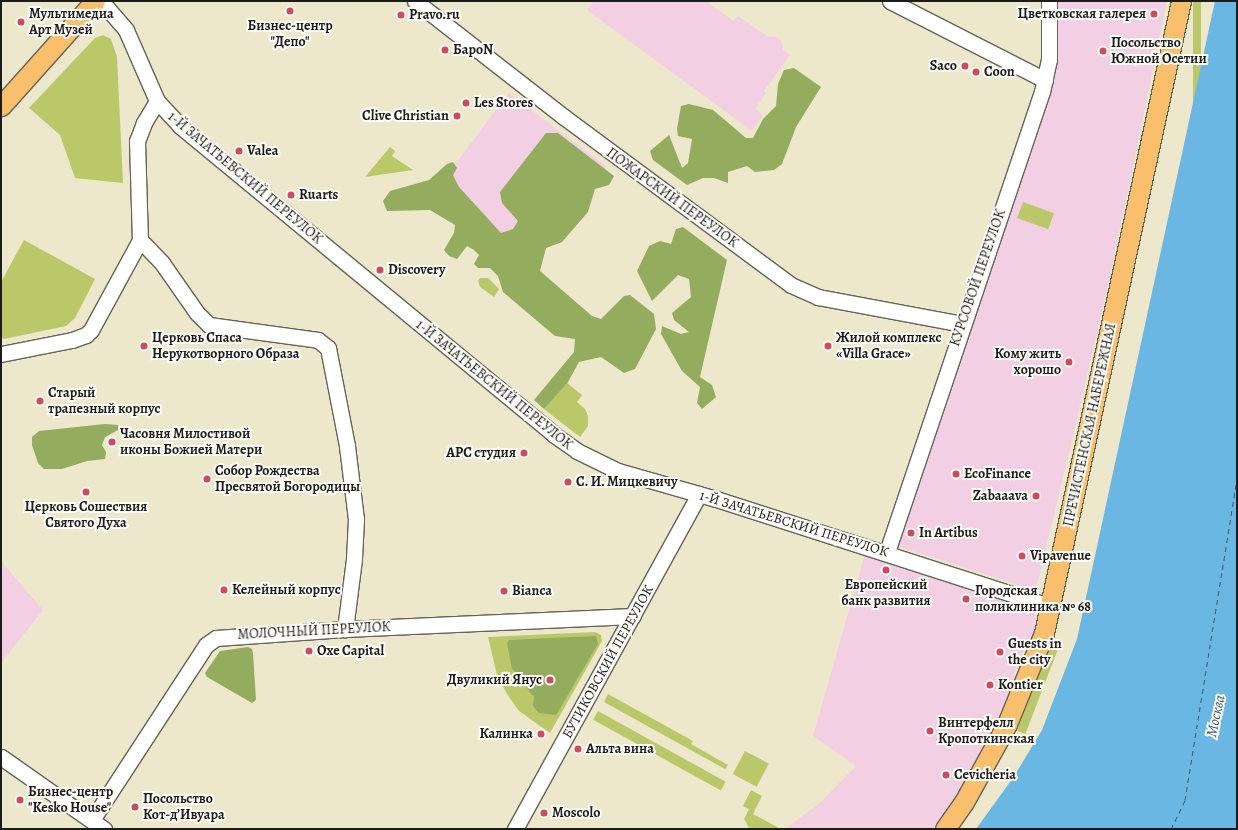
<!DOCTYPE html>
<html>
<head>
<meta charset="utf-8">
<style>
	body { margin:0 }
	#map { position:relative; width:1238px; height:830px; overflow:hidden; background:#ede7cb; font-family:Alegreya,serif }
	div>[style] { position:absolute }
	.built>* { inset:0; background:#f2cfe2; transform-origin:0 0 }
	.green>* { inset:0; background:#bbc86a; transform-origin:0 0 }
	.forest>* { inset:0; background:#94ac5e }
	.water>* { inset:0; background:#6ab7e3 }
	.ferry>* { height:1px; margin-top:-0.5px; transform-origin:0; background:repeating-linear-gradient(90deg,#3b5a6c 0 5px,transparent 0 9px) }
	.roads { filter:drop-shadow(1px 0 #656359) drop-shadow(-1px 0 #656359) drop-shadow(0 1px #656359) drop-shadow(0 -1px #656359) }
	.minor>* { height:15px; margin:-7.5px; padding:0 7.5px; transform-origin:7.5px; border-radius:7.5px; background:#fff }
	.major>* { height:19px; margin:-9.5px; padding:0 9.5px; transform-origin:9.5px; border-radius:9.5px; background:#f9bf6d }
	.dots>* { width:11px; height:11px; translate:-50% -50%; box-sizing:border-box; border:2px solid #fdfcf7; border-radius:50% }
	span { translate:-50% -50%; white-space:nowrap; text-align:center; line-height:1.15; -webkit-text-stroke:4px #fdfcf7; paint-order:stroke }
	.poi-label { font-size:14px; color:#1c1c1c; font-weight:700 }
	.left { translate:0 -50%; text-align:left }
	.right { translate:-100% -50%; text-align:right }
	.street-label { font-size:14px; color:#1c1c1c }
	.water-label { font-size:15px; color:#3b5a6c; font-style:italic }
	.frame { position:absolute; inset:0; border:2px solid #1c1c1c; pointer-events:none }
</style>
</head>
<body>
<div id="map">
	<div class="built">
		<div style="clip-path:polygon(594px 1px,705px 1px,734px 21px,738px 16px,768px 37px,774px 36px,781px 40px,783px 50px,790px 55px,764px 91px,766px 93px,755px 109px,763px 115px,752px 131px,587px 10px)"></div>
		<div style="clip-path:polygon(1056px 1px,1167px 1px,1112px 267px,1071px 444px,1038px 581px,1036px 585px,1028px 588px,900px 547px,897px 543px,1053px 79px)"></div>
		<div style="left:509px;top:93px;width:122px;height:130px;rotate:37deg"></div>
		<div style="clip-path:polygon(865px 554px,1028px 607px,1035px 613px,1037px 622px,1031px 644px,1024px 648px,1014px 675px,1016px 683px,1001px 716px,963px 788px,932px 829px,785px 829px,821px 802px,856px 766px,813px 736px)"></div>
		<div style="clip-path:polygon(1px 561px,43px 610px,1px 663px)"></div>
	</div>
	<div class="green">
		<div style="left:1193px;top:1px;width:8px;height:645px"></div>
		<div style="clip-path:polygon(103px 35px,111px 39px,117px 57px,123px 183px,75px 178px,60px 135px,29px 108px,95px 38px)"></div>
		<div style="clip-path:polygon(390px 147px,395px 151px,392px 156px,413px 170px,365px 177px)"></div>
		<div style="left:1023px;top:202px;width:33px;height:17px;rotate:20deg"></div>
		<div style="clip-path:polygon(24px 240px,95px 279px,75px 318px,66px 326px,4px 339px,1px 337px,1px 282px)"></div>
		<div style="clip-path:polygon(480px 278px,488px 278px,499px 289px,494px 297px,480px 287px,478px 281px)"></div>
		<div style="clip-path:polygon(566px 382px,582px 395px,577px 402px,585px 409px,588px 416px,588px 426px,580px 437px,544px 409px)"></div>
		<div style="clip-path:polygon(595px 632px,601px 635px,602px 641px,550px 733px,519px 711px,507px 694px,497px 675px,488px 637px)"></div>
		<div style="left:1051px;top:642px;width:9px;height:95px;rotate:21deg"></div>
		<div style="clip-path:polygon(608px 694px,693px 741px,691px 744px,728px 765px,725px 769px,604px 702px)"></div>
		<div style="left:598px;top:711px;width:146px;height:10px;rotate:29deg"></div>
		<div style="left:745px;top:751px;width:27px;height:26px;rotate:28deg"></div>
		<div style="clip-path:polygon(751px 790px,762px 796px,753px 814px,781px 829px,749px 828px,744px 819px,749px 809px,743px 806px)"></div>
	</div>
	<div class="forest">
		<div style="clip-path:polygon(794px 68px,821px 87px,796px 127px,782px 164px,774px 170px,755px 172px,747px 166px,728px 172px,728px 183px,714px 178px,703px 178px,687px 185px,653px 160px,650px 151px,669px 135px,682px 168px,688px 163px,692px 139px,678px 136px,677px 129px,681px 106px,689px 104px,713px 110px,746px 138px,753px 138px,763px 119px,776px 106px,778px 84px,784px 70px)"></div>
		<div style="clip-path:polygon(546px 133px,558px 133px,614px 176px,609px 185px,595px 189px,588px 212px,562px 242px,546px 248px,540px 271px,592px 316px,601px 319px,624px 296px,630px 295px,654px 314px,656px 329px,635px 369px,624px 373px,601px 357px,579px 362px,568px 382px,544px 409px,534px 400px,574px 352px,575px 339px,555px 336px,503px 292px,498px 276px,490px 268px,478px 268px,474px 264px,479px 255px,474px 250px,467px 246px,457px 259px,449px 256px,444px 250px,454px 233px,455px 225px,430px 210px,387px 211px,383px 201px,390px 191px,429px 180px,447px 164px,453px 162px,457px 168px,453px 175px,459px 187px,501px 233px,513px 229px,518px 221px,502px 203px,500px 192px)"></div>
		<div style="clip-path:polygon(683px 227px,727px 260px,700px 377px,712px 385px,716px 397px,702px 409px,697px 403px,700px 387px,682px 371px,661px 334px,662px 326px,681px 334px,689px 332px,674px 320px,672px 313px,691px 297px,689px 279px,678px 275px,652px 301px,637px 271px,649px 246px,660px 241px,671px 244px,676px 229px)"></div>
		<div style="clip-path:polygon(105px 424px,118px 425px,120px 429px,105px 437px,102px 445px,106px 452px,105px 459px,87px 461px,62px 469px,44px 469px,38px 463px,32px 445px,32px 437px,39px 431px)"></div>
		<div style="clip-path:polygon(593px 636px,596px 636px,598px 644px,556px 715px,539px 713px,533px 706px,534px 697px,528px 690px,526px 681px,512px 669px,507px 643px,509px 640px)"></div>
		<div style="clip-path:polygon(248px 647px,252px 649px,253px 653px,256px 700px,252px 703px,207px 677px,205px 673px,220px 651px)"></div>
	</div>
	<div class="water">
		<div style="clip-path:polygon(1215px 1px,1237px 1px,1237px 829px,976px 829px,1013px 778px,1042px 730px,1077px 639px)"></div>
	</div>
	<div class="ferry">
		<div style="left:1171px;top:829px;width:32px;rotate:-64deg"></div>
		<div style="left:1185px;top:800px;width:326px;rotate:-80.8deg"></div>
	</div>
	<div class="roads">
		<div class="minor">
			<div style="left:101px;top:1px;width:38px;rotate:49deg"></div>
			<div style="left:126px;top:30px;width:77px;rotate:66.4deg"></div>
			<div style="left:157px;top:101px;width:34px;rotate:47deg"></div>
			<div style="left:180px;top:126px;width:484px;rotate:39.5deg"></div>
			<div style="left:553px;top:434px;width:29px;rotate:35deg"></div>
			<div style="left:577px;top:451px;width:46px;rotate:26deg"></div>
			<div style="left:618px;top:471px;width:102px;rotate:15.9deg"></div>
			<div style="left:716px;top:499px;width:351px;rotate:17.8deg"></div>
			<div style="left:415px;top:1px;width:189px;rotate:37.9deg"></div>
			<div style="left:564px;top:117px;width:282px;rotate:36.5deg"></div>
			<div style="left:791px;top:285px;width:30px;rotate:24deg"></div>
			<div style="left:818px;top:297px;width:147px;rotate:10.6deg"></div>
			<div style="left:890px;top:1px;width:174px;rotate:27deg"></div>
			<div style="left:157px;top:101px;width:26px;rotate:121deg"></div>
			<div style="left:144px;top:123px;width:19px;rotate:111deg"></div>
			<div style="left:137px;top:141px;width:99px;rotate:88.3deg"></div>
			<div style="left:140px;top:240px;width:32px;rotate:46deg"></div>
			<div style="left:162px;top:263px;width:61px;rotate:55deg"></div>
			<div style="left:197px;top:313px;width:17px;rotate:45deg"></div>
			<div style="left:209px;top:325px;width:110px;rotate:7.8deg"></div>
			<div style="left:318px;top:340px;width:13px;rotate:39deg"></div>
			<div style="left:328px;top:348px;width:100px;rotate:79deg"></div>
			<div style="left:347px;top:446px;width:74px;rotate:83deg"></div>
			<div style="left:356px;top:519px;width:40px;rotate:92.9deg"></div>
			<div style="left:354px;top:559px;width:71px;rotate:97.3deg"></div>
			<div style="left:1px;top:354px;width:72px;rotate:-11.2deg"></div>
			<div style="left:72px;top:340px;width:15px;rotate:-20deg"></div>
			<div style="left:86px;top:335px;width:7px;rotate:-45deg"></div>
			<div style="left:91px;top:330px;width:102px;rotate:-61.4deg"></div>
			<div style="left:887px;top:552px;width:485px;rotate:-71.4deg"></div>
			<div style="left:1042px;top:92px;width:33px;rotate:-78deg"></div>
			<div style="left:1049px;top:60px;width:59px;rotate:-90deg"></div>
			<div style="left:1px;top:757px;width:126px;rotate:35deg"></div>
			<div style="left:92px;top:820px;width:209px;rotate:-56.9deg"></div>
			<div style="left:206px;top:645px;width:12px;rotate:-35deg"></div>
			<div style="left:216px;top:638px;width:129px;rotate:-4deg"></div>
			<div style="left:345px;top:629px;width:288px;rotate:-2.6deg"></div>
			<div style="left:515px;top:829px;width:382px;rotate:-61.2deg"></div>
		</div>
		<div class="major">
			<div style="left:1px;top:106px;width:141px;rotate:-48.2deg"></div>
			<div style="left:945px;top:829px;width:33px;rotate:-55deg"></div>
			<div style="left:964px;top:802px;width:89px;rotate:-61.1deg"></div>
			<div style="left:1007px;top:724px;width:98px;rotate:-67.9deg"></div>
			<div style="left:1044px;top:633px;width:647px;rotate:-77.77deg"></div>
		</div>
	</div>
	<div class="dots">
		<div style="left:290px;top:11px;background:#d1495b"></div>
		<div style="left:1154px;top:14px;background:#d1495b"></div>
		<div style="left:401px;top:15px;background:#d1495b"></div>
		<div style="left:21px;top:22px;background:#d1495b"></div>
		<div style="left:445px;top:50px;background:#d1495b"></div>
		<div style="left:1103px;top:51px;background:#d1495b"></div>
		<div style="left:965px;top:66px;background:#d1495b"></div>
		<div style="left:976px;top:72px;background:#d1495b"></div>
		<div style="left:466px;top:103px;background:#d1495b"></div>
		<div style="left:457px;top:116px;background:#d1495b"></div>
		<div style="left:239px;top:151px;background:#d1495b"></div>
		<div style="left:291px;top:195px;background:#d1495b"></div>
		<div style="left:380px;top:270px;background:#d1495b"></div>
		<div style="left:144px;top:346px;background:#d1495b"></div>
		<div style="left:828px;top:346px;background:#d1495b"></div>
		<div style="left:1069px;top:362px;background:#d1495b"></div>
		<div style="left:40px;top:401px;background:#d1495b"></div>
		<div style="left:112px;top:442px;background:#d1495b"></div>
		<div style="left:524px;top:453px;background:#d1495b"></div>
		<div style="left:956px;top:474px;background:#d1495b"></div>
		<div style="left:207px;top:479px;background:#d1495b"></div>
		<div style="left:568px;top:482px;background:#d1495b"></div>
		<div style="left:86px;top:492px;background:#d1495b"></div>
		<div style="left:1036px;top:496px;background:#d1495b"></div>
		<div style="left:911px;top:533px;background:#d1495b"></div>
		<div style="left:1022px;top:556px;background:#d1495b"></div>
		<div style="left:886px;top:570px;background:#d1495b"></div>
		<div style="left:224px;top:590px;background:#d1495b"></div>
		<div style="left:504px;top:591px;background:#d1495b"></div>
		<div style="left:966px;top:599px;background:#d1495b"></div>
		<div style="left:309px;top:651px;background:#d1495b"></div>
		<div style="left:1000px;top:652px;background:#d1495b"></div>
		<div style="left:550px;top:680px;background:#d1495b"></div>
		<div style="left:990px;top:685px;background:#d1495b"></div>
		<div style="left:930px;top:731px;background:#d1495b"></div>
		<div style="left:541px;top:734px;background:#d1495b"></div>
		<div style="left:578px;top:749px;background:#d1495b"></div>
		<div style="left:946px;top:775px;background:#d1495b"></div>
		<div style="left:20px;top:800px;background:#d1495b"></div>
		<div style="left:135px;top:807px;background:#d1495b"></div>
		<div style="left:544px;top:813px;background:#d1495b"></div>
	</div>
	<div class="poi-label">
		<span class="left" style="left:29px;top:22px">Мультимедиа<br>Арт Музей</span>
		<span class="right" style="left:1146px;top:14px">Цветковская галерея</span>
		<span class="left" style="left:409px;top:15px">Pravo.ru</span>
		<span style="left:290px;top:34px">Бизнес-центр<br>"Депо"</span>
		<span class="left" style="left:1111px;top:51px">Посольство<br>Южной Осетии</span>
		<span class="left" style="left:453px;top:50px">БароN</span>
		<span class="right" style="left:957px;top:66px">Saco</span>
		<span class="left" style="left:984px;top:72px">Coon</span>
		<span class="left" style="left:474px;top:103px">Les Stores</span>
		<span class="right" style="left:449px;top:116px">Clive Christian</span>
		<span class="left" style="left:247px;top:151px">Valea</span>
		<span class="left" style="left:299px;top:195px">Ruarts</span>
		<span class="left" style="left:388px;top:270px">Discovery</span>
		<span class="left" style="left:152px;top:346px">Церковь Спаса<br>Нерукотворного Образа</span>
		<span class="left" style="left:836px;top:346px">Жилой комплекс<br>«Villa Grace»</span>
		<span class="right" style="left:1061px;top:362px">Кому жить<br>хорошо</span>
		<span class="left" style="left:48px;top:401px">Старый<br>трапезный корпус</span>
		<span class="left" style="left:120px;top:442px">Часовня Милостивой<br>иконы Божией Матери</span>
		<span class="right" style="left:516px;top:453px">АРС студия</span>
		<span class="left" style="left:215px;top:479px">Собор Рождества<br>Пресвятой Богородицы</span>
		<span class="left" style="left:964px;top:474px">EcoFinance</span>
		<span class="left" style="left:576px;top:482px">С. И. Мицкевичу</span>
		<span class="right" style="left:1028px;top:496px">Zabaaava</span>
		<span style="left:86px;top:515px">Церковь Сошествия<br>Святого Духа</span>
		<span class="left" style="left:919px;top:533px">In Artibus</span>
		<span class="left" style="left:1030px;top:556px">Vipavenue</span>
		<span style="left:886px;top:593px">Европейский<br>банк развития</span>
		<span class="left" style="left:232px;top:590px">Келейный корпус</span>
		<span class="left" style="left:512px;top:591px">Bianca</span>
		<span class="left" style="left:975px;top:599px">Городская<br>поликлиника № 68</span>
		<span class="left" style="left:1008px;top:652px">Guests in<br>thе city</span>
		<span class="left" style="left:317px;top:651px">Oxe Capital</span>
		<span class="right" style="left:542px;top:680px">Двуликий Янус</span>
		<span class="left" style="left:998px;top:685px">Kontier</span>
		<span class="left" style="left:938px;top:731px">Винтерфелл<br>Кропоткинская</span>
		<span class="right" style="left:533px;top:734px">Калинка</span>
		<span class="left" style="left:586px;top:749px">Альта вина</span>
		<span class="left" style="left:954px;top:775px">Cevicheria</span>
		<span class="left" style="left:28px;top:800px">Бизнес-центр<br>"Kesko House"</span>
		<span class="left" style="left:143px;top:807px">Посольство<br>Кот-д’Ивуара</span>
		<span class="left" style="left:552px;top:813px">Moscolo</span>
	</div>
	<div class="street-label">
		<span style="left:245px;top:178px;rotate:40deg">1-Й ЗАЧАТЬЕВСКИЙ ПЕРЕУЛОК</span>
		<span style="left:672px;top:198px;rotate:36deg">ПОЖАРСКИЙ ПЕРЕУЛОК</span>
		<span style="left:978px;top:278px;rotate:-71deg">КУРСОВОЙ ПЕРЕУЛОК</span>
		<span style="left:494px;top:385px;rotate:39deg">1-Й ЗАЧАТЬЕВСКИЙ ПЕРЕУЛОК</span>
		<span style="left:1090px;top:425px;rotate:-78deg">ПРЕЧИСТЕНСКАЯ НАБЕРЕЖНАЯ</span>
		<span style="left:794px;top:524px;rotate:17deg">1-Й ЗАЧАТЬЕВСКИЙ ПЕРЕУЛОК</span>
		<span style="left:314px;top:631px;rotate:-3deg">МОЛОЧНЫЙ ПЕРЕУЛОК</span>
		<span style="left:608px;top:662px;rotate:-61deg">БУТИКОВСКИЙ ПЕРЕУЛОК</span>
	</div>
	<div class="water-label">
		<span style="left:1216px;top:716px;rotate:-78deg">Москва</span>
	</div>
	<div class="frame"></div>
</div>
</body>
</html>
